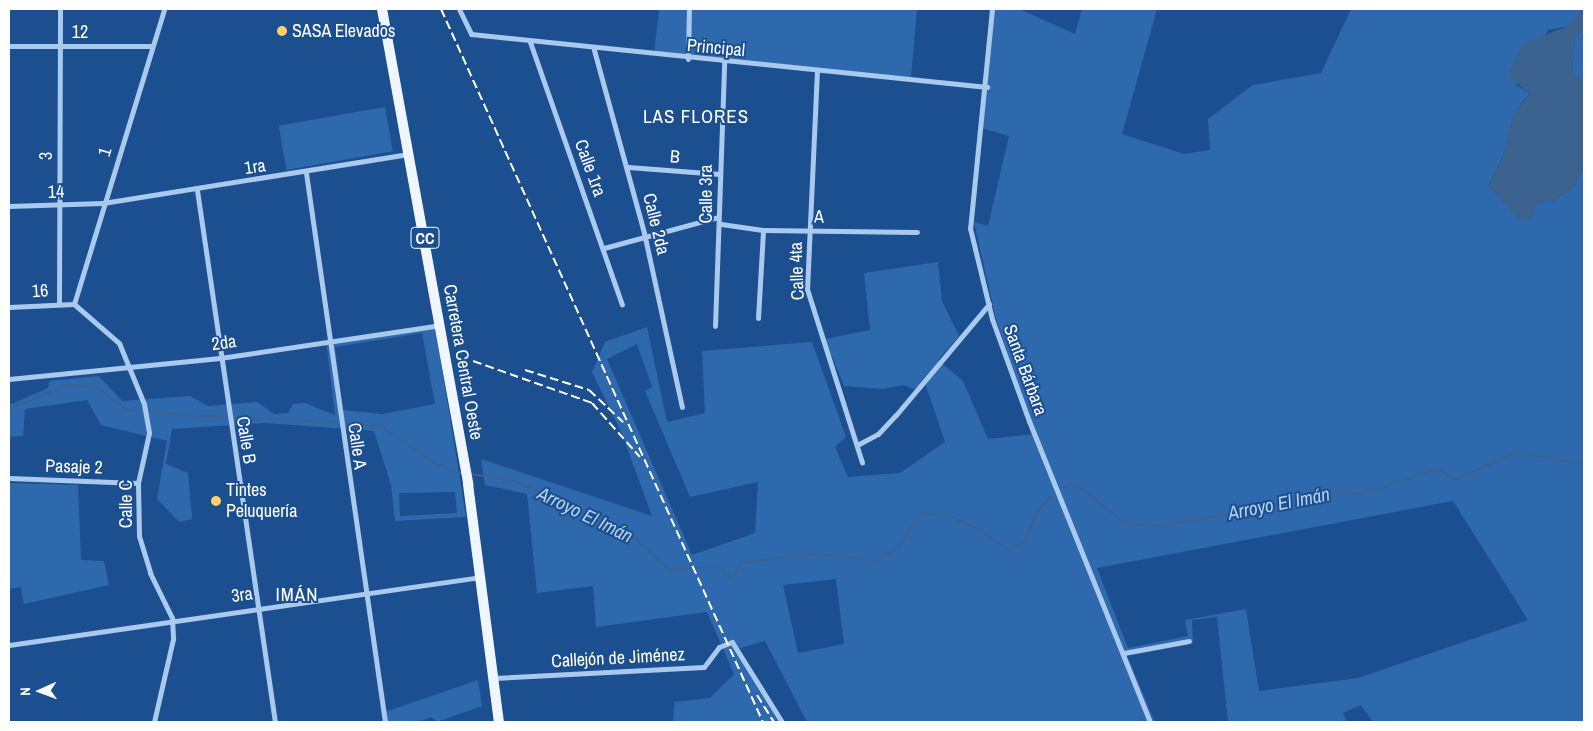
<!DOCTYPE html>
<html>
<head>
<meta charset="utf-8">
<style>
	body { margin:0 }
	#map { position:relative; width:1593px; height:731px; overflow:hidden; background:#1b4f8f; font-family:"Archivo Narrow",sans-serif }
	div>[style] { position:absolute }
	.green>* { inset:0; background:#2e69ad; transform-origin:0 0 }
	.water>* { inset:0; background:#3c6290 }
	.stream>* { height:2px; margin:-1px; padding:0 1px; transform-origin:1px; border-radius:1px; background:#3c6290 }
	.minor>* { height:5px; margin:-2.5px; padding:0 2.5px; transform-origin:2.5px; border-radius:2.5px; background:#a9c9ee }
	.primary>* { height:10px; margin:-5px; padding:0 5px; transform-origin:5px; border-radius:5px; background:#f0f6ff }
	.rail>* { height:2px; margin-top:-1px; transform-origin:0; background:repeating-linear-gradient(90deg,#fff 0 9px,transparent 0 13px) }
	.dots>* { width:14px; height:14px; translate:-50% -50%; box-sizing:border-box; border:2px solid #1b4f8f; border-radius:50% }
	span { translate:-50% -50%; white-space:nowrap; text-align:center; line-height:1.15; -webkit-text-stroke:4px #1b4f8f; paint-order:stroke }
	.shield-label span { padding:1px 4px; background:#1b4f8f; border:1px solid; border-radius:4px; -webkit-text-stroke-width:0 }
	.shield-label { font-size:16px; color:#fff; font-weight:700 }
	.poi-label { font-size:18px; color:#fff }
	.left { translate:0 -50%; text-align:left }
	.street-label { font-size:18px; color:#fff }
	.neighbourhood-label { font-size:19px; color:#fff; letter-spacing:1px }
	.water-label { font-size:19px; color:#b5d3f5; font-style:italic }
	.frame { position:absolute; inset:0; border:10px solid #fff; pointer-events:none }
	.north { position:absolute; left:15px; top:666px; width:50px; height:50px; -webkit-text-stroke:4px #1b4f8f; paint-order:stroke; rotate:268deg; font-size:14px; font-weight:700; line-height:20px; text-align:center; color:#fff }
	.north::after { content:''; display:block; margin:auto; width:18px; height:22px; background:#fff; clip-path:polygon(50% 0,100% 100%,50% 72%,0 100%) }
</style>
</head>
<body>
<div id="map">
	<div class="green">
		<div style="clip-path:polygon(647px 9px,917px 9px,911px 78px,654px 54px,659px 10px)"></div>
		<div style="clip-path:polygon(evenodd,992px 9px,1019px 9px,1075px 34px,1082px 9px,1157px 9px,1122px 134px,1184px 154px,1210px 150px,1208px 119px,1253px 85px,1321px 73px,1351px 9px,1583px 9px,1569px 26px,1548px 30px,1516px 85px,1530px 93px,1514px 113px,1503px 156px,1488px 186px,1536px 204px,1555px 200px,1574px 187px,1584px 166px,1584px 722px,1373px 722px,1361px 705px,1343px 713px,1347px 722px,1228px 722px,1217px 617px,1192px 620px,1193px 643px,1127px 655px,1155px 722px,807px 722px,765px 641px,737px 649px,783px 722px,673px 722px,674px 702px,710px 698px,734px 674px,707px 612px,596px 627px,593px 586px,537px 593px,527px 494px,485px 485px,481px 459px,652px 516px,622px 434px,592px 372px,605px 342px,647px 327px,667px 422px,705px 413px,702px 351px,812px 342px,846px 437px,835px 447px,848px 477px,900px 473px,945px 442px,924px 380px,916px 390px,904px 385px,883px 389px,844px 386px,825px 339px,870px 330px,864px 273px,938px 262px,942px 301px,959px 336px,938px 360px,963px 381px,988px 439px,1035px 434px,996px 319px,974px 222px,988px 226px,1009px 136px,981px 128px,992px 9px,637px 344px,652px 387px,645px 391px,690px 497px,758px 482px,755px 533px,692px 555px,607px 359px,637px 344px,992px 9px,1453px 501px,1528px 620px,1358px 678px,1259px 691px,1246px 609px,1185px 620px,1188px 636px,1128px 648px,1097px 568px,1453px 501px,992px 9px,836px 579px,844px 644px,798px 653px,783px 585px,836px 579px)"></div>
		<div style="clip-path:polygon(1584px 27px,1584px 84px,1572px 72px,1575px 38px)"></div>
		<div style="left:385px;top:107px;width:45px;height:108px;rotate:80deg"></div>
		<div style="clip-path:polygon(evenodd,435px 325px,466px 517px,395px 521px,391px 485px,374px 431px,265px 423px,172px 429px,166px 464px,188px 473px,192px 519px,179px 522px,157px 499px,167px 441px,101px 425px,87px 400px,25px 409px,23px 436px,9px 437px,9px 405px,48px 388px,49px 381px,99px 376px,122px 401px,190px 396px,208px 406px,257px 402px,274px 414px,288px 413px,293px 404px,305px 403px,335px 415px,326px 341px,435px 325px,422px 333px,435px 404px,382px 414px,343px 410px,335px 347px,422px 333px,435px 325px,455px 492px,457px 513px,400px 516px,399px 493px,455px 492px)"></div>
		<div style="clip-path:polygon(9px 483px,78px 485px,81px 560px,104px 561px,109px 585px,24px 604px,21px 587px,9px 589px)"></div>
		<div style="clip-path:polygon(478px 680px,482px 706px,437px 722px,432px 717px,417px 722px,387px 722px,385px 712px)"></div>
	</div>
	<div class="water">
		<div style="clip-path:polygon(1584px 9px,1584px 27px,1575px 38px,1572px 71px,1584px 84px,1584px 166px,1574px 187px,1555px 200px,1536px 204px,1531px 220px,1519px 220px,1488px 186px,1503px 156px,1514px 113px,1530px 94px,1508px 76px,1522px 44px,1568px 26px)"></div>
	</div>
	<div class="stream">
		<div style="left:9px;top:409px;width:64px;rotate:-22.1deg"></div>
		<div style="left:68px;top:385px;width:29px;rotate:4deg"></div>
		<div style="left:97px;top:387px;width:36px;rotate:38deg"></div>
		<div style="left:125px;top:409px;width:13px;rotate:9deg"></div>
		<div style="left:154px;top:413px;width:70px;rotate:3.3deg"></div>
		<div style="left:237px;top:417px;width:98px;rotate:2.9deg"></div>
		<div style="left:346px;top:423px;width:36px;rotate:6deg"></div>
		<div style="left:382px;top:427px;width:68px;rotate:34.2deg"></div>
		<div style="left:438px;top:465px;width:27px;rotate:20deg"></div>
		<div style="left:470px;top:474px;width:42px;rotate:8.1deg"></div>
		<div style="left:512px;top:480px;width:40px;rotate:23.4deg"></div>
		<div style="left:549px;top:496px;width:98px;rotate:26.6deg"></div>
		<div style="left:637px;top:540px;width:44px;rotate:43.2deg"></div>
		<div style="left:669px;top:570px;width:50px;rotate:-4.6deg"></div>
		<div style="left:719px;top:566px;width:16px;rotate:50deg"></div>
		<div style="left:729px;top:578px;width:7px;rotate:-27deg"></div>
		<div style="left:735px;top:575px;width:13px;rotate:-67deg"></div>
		<div style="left:740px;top:563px;width:75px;rotate:-6.9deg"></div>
		<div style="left:814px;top:554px;width:61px;rotate:5.6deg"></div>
		<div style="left:875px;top:560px;width:27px;rotate:-28deg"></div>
		<div style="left:899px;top:547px;width:40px;rotate:-58deg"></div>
		<div style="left:920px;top:513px;width:29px;rotate:6deg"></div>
		<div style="left:949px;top:516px;width:36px;rotate:24deg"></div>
		<div style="left:982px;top:531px;width:31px;rotate:37deg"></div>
		<div style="left:1007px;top:550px;width:20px;rotate:-24deg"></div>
		<div style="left:1025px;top:542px;width:30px;rotate:-70deg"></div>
		<div style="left:1035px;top:514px;width:24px;rotate:-48deg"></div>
		<div style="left:1064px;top:488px;width:8px;rotate:-30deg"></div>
		<div style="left:1071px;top:484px;width:11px;rotate:22deg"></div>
		<div style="left:1081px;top:488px;width:55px;rotate:39.1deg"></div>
		<div style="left:1124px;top:523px;width:36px;rotate:5deg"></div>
		<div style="left:1160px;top:526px;width:112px;rotate:-10.3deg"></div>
		<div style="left:1270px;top:506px;width:56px;rotate:-16.5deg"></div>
		<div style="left:1324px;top:490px;width:35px;rotate:7deg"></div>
		<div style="left:1359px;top:494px;width:83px;rotate:-17.6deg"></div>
		<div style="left:1438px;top:469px;width:20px;rotate:33deg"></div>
		<div style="left:1455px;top:480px;width:68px;rotate:-24.3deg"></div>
		<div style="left:1517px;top:452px;width:68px;rotate:10.2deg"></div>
	</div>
	<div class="minor">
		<div style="left:459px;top:9px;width:28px;rotate:64deg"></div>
		<div style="left:471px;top:34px;width:519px;rotate:5.86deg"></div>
		<div style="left:992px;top:9px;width:220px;rotate:95.7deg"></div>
		<div style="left:970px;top:228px;width:94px;rotate:76.4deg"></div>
		<div style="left:992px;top:319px;width:109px;rotate:70.1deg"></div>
		<div style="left:1029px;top:421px;width:324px;rotate:68.1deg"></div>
		<div style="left:530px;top:42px;width:278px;rotate:70.7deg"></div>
		<div style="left:9px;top:46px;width:142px"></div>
		<div style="left:594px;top:50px;width:190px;rotate:74.7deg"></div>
		<div style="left:644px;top:233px;width:178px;rotate:77.7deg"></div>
		<div style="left:688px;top:59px;width:50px;rotate:-88.9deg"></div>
		<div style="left:817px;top:70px;width:219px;rotate:92.6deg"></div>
		<div style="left:807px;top:289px;width:182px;rotate:72.4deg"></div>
		<div style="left:628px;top:167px;width:92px;rotate:4.4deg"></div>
		<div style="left:306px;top:173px;width:555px;rotate:81.81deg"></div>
		<div style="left:197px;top:190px;width:538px;rotate:81.66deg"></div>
		<div style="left:9px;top:206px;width:94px;rotate:-1.8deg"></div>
		<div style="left:103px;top:203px;width:311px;rotate:-9.1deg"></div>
		<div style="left:721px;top:224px;width:42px;rotate:8.1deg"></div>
		<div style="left:763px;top:230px;width:154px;rotate:0.7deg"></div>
		<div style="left:604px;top:248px;width:118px;rotate:-15.2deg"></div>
		<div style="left:59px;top:303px;width:294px;rotate:-89.8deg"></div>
		<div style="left:74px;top:304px;width:60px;rotate:40.9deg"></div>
		<div style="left:119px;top:343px;width:66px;rotate:67.7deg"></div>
		<div style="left:144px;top:404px;width:29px;rotate:80deg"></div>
		<div style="left:149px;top:433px;width:51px;rotate:102.4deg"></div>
		<div style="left:138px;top:483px;width:53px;rotate:88.9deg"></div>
		<div style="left:139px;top:536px;width:39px;rotate:73deg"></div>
		<div style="left:150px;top:573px;width:50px;rotate:63.9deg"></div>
		<div style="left:172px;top:618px;width:21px;rotate:87deg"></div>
		<div style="left:173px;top:639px;width:85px;rotate:102.9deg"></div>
		<div style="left:74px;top:304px;width:308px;rotate:-73deg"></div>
		<div style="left:9px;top:307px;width:65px;rotate:-2.6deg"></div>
		<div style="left:758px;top:318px;width:88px;rotate:-86.7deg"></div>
		<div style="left:715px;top:326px;width:264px;rotate:-88deg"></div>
		<div style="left:9px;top:379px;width:212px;rotate:-5.7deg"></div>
		<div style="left:220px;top:358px;width:222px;rotate:-8.5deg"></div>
		<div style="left:859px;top:444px;width:21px;rotate:-28deg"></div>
		<div style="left:878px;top:434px;width:26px;rotate:-47deg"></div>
		<div style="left:896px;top:415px;width:145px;rotate:-50deg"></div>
		<div style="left:9px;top:478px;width:129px;rotate:2.2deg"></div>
		<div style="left:9px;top:645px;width:476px;rotate:-8.2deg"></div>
		<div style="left:1124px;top:653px;width:66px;rotate:-10.5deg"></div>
		<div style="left:494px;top:678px;width:210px;rotate:-3deg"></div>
		<div style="left:704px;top:667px;width:25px;rotate:-53deg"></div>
		<div style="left:719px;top:647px;width:14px;rotate:-21deg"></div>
		<div style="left:732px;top:642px;width:94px;rotate:58deg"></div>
	</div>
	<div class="primary">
		<div style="left:382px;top:9px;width:483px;rotate:79.7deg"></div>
		<div style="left:468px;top:484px;width:240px;rotate:82.6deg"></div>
	</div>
	<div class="rail">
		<div style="left:441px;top:9px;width:782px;rotate:65.7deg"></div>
		<div style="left:473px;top:361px;width:126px;rotate:19.4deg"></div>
		<div style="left:592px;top:403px;width:72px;rotate:48.4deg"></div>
		<div style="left:525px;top:370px;width:67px;rotate:17.4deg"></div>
		<div style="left:589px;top:390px;width:47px;rotate:43.3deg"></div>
		<div style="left:757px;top:695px;width:32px;rotate:58deg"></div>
	</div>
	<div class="dots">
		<div style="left:282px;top:31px;background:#ffd166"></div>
		<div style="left:216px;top:501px;background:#ffd166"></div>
	</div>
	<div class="shield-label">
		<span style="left:425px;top:238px">CC</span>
	</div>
	<div class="poi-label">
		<span class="left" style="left:292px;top:31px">SASA Elevados</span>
		<span class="left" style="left:226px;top:501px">Tintes<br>Peluquería</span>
	</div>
	<div class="street-label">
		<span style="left:80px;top:32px">12</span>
		<span style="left:716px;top:48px;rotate:5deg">Principal</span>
		<span style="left:105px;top:152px;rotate:-73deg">1</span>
		<span style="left:46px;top:156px;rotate:-90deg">3</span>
		<span style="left:675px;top:157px;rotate:5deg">B</span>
		<span style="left:255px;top:167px;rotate:-9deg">1ra</span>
		<span style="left:590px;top:168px;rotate:70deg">Calle 1ra</span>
		<span style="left:56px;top:192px;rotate:-2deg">14</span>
		<span style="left:706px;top:194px;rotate:-90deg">Calle 3ra</span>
		<span style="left:819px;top:217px;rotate:1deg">A</span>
		<span style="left:656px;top:224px;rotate:76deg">Calle 2da</span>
		<span style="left:797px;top:271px;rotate:-92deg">Calle 4ta</span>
		<span style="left:40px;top:291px;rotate:-4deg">16</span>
		<span style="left:224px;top:343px;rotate:-8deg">2da</span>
		<span style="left:463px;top:362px;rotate:80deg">Carretera Central Oeste</span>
		<span style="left:1025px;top:370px;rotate:70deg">Santa Bárbara</span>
		<span style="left:246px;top:440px;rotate:81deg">Calle B</span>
		<span style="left:357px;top:446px;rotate:82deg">Calle A</span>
		<span style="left:74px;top:467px;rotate:2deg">Pasaje 2</span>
		<span style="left:126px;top:504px;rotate:-90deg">Calle C</span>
		<span style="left:242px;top:595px;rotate:-8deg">3ra</span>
		<span style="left:618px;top:658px;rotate:-3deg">Callejón de Jiménez</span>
	</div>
	<div class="neighbourhood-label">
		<span style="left:696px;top:117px">LAS FLORES</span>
		<span style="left:297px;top:595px">IMÁN</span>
	</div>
	<div class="water-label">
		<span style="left:1279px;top:504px;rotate:-11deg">Arroyo El Imán</span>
		<span style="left:585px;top:515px;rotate:26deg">Arroyo El Imán</span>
	</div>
	<div class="frame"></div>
	<div class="north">N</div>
</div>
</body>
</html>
